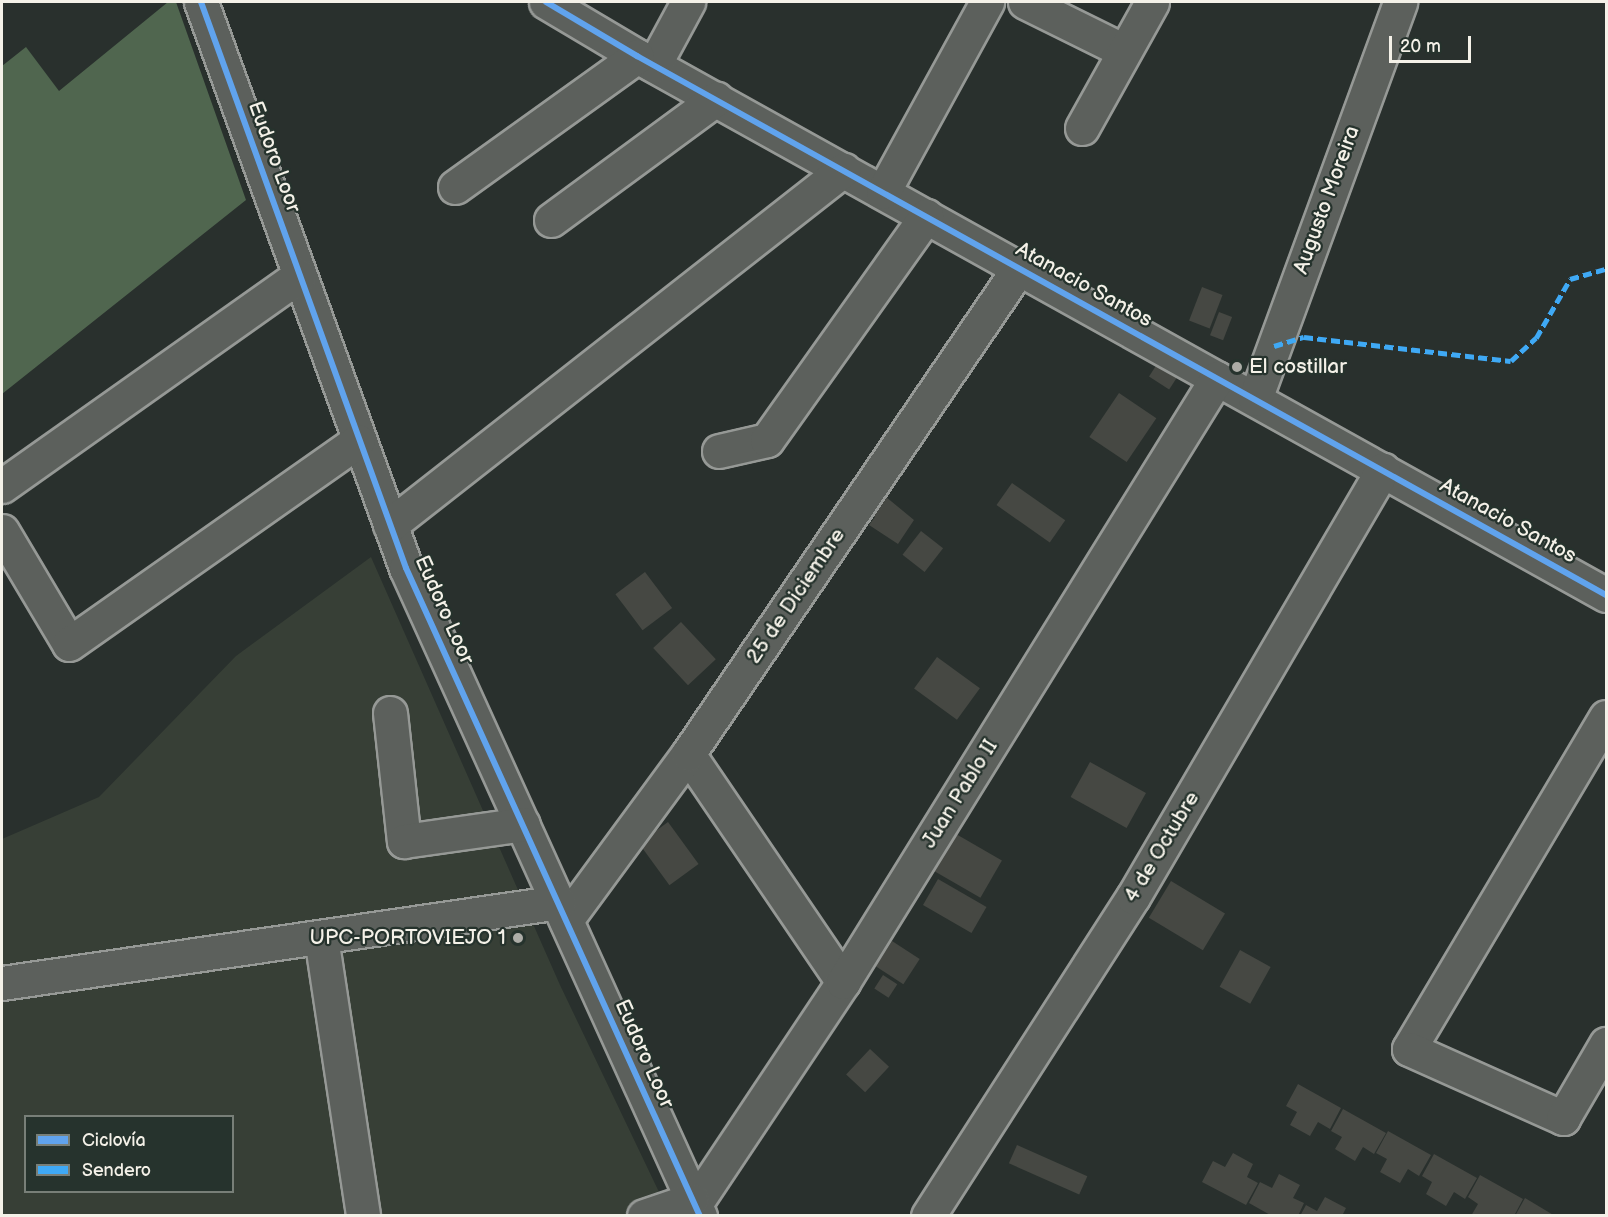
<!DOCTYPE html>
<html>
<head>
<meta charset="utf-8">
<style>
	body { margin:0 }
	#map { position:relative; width:1608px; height:1217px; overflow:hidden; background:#29302d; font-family:"Balsamiq Sans",sans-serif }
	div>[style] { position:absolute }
	.built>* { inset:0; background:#373f36 }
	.green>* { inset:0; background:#50664f }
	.building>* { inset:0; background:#464843; transform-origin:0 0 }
	.roads { filter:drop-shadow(2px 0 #969996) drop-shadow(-2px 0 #969996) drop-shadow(0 2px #969996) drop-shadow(0 -2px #969996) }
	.minor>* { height:33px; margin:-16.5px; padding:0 16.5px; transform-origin:16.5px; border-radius:16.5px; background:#5c605c }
	.quiet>* { height:4.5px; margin-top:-2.25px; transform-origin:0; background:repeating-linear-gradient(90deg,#3fa9f5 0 9px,transparent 0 13.5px) }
	.cycleway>* { height:6px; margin:-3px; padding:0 3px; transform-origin:3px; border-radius:3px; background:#60a3ed }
	.dots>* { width:16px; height:16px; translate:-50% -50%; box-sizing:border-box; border:3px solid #26332d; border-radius:50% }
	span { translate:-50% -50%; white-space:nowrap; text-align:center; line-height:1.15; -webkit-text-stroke:4.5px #26332d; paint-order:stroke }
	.street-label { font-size:21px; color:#f4f1e8 }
	.poi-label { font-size:21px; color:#f4f1e8 }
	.left { translate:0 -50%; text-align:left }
	.right { translate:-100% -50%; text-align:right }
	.frame { position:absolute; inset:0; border:3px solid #f4f1e8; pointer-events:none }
	.legend { position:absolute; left:24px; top:1115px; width:210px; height:78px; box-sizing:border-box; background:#26332d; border:2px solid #787f78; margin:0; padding:8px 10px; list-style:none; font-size:18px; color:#f4f1e8 }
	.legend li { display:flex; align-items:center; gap:12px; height:30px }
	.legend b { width:30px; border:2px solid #787f78 }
	.scale { position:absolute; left:1389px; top:36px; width:82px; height:27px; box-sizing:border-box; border:3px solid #f4f1e8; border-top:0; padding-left:8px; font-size:18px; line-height:21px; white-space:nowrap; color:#f4f1e8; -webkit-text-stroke:4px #26332d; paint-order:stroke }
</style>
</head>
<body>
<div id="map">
	<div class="built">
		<div style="clip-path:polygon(evenodd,371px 557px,560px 985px,670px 1215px,2px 1216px,2px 839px,99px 797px,236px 656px,371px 557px,26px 1116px,232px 1116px,232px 1192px,26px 1192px,26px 1116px)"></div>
	</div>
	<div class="green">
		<div style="clip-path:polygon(168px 2px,176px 2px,246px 200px,2px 394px,2px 66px,26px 47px,59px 91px)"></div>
	</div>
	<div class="building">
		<div style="left:1202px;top:287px;width:22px;height:36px;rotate:21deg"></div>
		<div style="left:1219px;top:312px;width:14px;height:25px;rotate:21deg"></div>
		<div style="left:1161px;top:358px;width:24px;height:22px;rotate:33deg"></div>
		<div style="left:1119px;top:393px;width:45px;height:53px;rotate:34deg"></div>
		<div style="left:1012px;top:483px;width:65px;height:27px;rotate:35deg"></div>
		<div style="clip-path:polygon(880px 492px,914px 520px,898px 544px,869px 525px,875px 517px,867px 511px)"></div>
		<div style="left:921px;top:531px;width:28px;height:30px;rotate:38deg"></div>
		<div style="left:645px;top:572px;width:45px;height:37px;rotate:53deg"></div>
		<div style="left:681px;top:622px;width:51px;height:38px;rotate:47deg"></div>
		<div style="left:937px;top:657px;width:53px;height:39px;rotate:36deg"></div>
		<div style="left:1090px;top:762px;width:64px;height:40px;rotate:29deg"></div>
		<div style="left:668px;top:822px;width:52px;height:36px;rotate:54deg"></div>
		<div style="left:956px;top:834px;width:53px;height:43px;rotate:30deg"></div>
		<div style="left:938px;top:879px;width:56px;height:30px;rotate:30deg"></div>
		<div style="left:1171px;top:881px;width:63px;height:43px;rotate:31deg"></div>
		<div style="left:892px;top:941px;width:33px;height:30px;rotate:33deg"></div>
		<div style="left:1240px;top:950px;width:35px;height:42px;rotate:29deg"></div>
		<div style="left:883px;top:975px;width:17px;height:16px;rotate:33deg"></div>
		<div style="left:870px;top:1049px;width:26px;height:35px;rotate:43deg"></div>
		<div style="clip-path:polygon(1298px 1084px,1341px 1108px,1330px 1129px,1318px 1122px,1310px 1136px,1290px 1125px,1297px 1112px,1286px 1106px)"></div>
		<div style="clip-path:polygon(1343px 1109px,1386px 1133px,1374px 1154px,1363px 1147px,1355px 1161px,1335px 1149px,1342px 1137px,1331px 1131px)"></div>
		<div style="clip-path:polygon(1388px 1131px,1431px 1155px,1419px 1176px,1408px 1169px,1400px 1183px,1380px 1172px,1387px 1159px,1376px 1153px)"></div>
		<div style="left:1017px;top:1145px;width:77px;height:20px;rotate:24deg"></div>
		<div style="clip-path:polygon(1233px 1153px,1253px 1164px,1247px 1177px,1258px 1183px,1246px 1205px,1202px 1182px,1213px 1161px,1225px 1167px)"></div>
		<div style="clip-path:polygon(1434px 1154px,1477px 1178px,1465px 1199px,1454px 1192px,1446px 1206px,1426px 1194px,1432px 1182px,1422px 1176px)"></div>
		<div style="clip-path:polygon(1279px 1174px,1300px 1185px,1293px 1198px,1304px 1203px,1298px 1216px,1272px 1216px,1249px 1203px,1260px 1182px,1272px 1188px)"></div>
		<div style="clip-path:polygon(1480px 1175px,1523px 1199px,1514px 1216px,1471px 1216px,1478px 1204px,1468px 1197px)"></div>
		<div style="clip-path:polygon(1325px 1197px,1346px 1208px,1342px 1216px,1300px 1216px,1306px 1205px,1317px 1211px)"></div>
		<div style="clip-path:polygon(1525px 1198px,1555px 1216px,1515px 1216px)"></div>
	</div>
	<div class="roads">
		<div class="minor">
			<div style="left:201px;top:2px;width:602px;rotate:70.09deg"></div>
			<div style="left:406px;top:568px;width:712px;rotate:65.6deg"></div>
			<div style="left:546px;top:2px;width:106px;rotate:30.7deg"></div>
			<div style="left:637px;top:56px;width:1109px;rotate:29.08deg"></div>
			<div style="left:1025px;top:2px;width:110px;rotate:26.3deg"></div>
			<div style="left:654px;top:65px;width:72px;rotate:-61.6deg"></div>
			<div style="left:1082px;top:128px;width:144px;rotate:-60.9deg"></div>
			<div style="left:455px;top:187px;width:224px;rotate:-35.7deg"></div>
			<div style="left:883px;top:192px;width:217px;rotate:-61.3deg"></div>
			<div style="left:551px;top:220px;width:205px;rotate:-36.3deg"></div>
			<div style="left:1255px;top:399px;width:423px;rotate:-69.9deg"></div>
			<div style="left:719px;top:451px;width:49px;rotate:-12.9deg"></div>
			<div style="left:767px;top:440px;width:275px;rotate:-54.6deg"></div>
			<div style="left:2px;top:486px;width:364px;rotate:-35.3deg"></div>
			<div style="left:390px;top:525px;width:576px;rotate:-38.08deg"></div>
			<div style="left:2px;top:531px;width:131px;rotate:59.3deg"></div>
			<div style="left:69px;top:644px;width:353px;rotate:-35.1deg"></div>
			<div style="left:390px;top:713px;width:129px;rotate:83.8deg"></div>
			<div style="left:404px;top:841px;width:120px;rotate:-8.1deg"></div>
			<div style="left:1606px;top:717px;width:386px;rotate:120.7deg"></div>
			<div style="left:1409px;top:1049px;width:169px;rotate:24.1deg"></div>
			<div style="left:1563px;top:1118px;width:86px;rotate:-59.8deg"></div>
			<div style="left:688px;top:754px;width:276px;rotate:55.8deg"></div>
			<div style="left:566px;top:920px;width:206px;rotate:-53.7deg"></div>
			<div style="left:688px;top:754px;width:588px;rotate:-55.74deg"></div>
			<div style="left:321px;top:937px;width:282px;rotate:81.4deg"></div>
			<div style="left:2px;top:983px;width:563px;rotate:-8.27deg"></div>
			<div style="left:695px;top:1204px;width:267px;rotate:-56.3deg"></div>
			<div style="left:843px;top:982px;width:710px;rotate:-58.23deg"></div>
			<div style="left:644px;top:1216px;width:50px;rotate:-18.8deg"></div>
			<div style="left:928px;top:1216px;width:379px;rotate:-57.3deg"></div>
			<div style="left:1133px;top:897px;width:495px;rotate:-59.7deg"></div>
		</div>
	</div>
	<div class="quiet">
		<div style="left:1274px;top:346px;width:31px;rotate:-17deg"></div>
		<div style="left:1304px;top:337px;width:208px;rotate:6.6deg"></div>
		<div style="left:1511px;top:361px;width:34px;rotate:-43deg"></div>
		<div style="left:1536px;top:338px;width:68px;rotate:-60deg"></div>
		<div style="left:1570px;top:279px;width:37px;rotate:-16deg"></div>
	</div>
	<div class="cycleway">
		<div style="left:201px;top:2px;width:602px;rotate:70.09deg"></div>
		<div style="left:406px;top:568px;width:712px;rotate:65.6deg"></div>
		<div style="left:546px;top:2px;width:106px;rotate:30.7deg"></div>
		<div style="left:637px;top:56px;width:1109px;rotate:29.08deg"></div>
	</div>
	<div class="dots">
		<div style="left:1237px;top:367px;background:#adada7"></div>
		<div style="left:518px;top:938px;background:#adada7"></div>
	</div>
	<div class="street-label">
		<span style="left:274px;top:157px;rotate:70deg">Eudoro Loor</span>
		<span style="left:1327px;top:200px;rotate:-70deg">Augusto Moreira</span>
		<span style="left:1084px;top:285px;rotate:29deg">Atanacio Santos</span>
		<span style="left:1508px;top:521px;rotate:29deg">Atanacio Santos</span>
		<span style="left:796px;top:596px;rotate:-56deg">25 de Diciembre</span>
		<span style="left:444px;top:610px;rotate:66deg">Eudoro Loor</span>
		<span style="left:960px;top:794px;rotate:-58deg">Juan Pablo II</span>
		<span style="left:1162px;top:847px;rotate:-59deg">4 de Octubre</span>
		<span style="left:644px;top:1054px;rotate:66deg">Eudoro Loor</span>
	</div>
	<div class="poi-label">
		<span class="left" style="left:1249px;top:367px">El costillar</span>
		<span class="right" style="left:506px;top:938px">UPC-PORTOVIEJO 1</span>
	</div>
	<div class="frame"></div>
	<ul class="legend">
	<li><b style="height:8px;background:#60a3ed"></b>Ciclovía</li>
	<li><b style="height:8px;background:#3fa9f5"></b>Sendero</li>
	</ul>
	<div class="scale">20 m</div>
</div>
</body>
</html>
